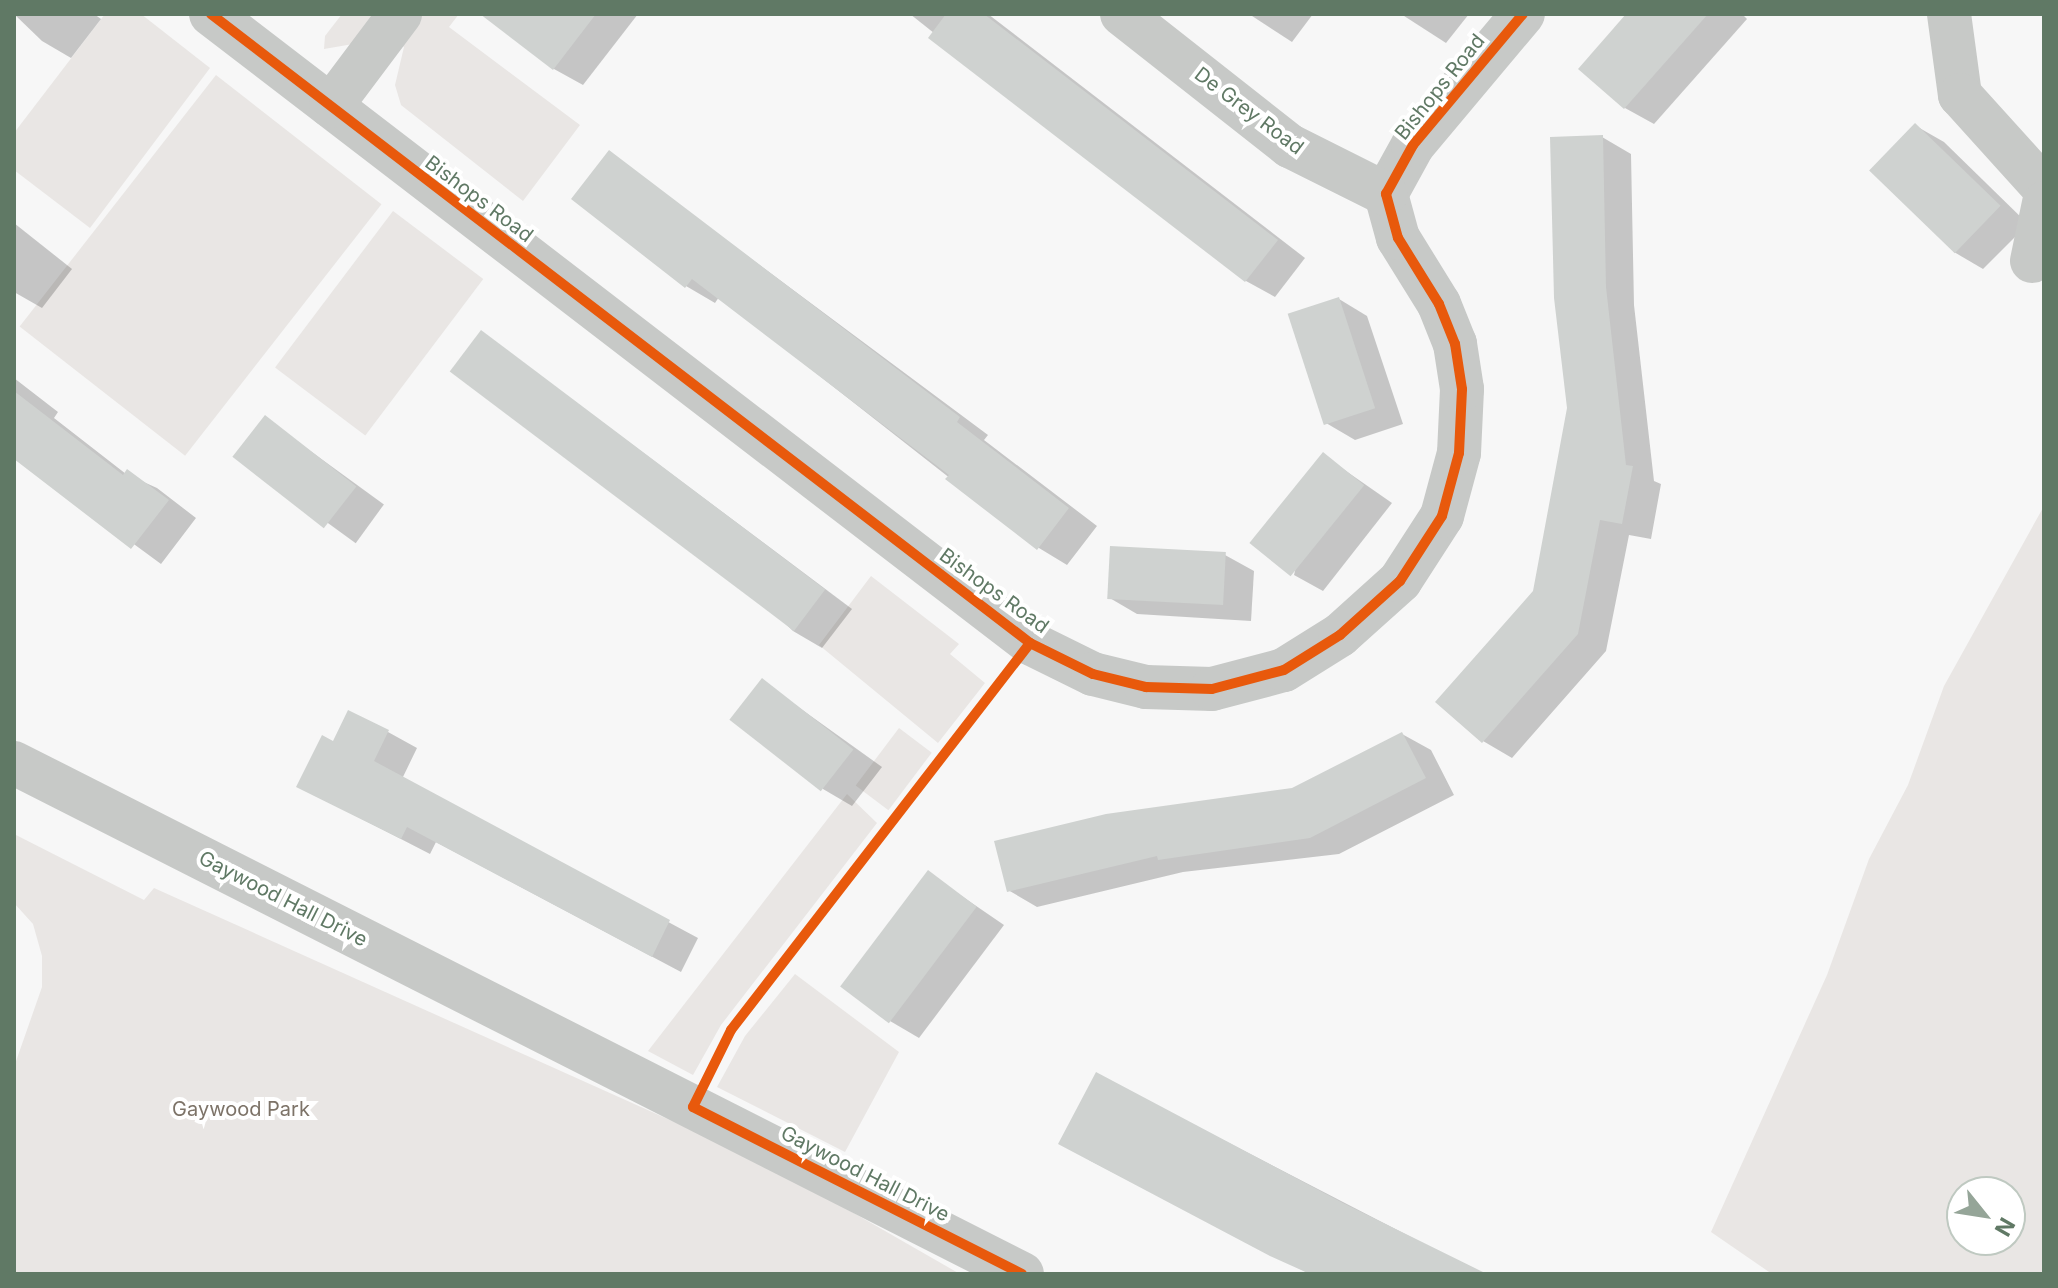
<!DOCTYPE html>
<html>
<head>
<meta charset="utf-8">
<style>
	body { margin:0 }
	#map { position:relative; width:2058px; height:1288px; overflow:hidden; background:#f7f7f7; font-family:Inter,sans-serif }
	div>[style] { position:absolute }
	.green>* { inset:0; background:#e9e6e4; transform-origin:0 0 }
	.shadow>* { inset:0; background:#0003; transform-origin:0 0 }
	.building>* { inset:0; background:#cfd2d0; transform-origin:0 0 }
	.minor>* { height:44px; margin:-22px; padding:0 22px; transform-origin:22px; border-radius:22px; background:#c7c9c7 }
	.cycleway>* { height:10px; margin:-5px; padding:0 5px; transform-origin:5px; border-radius:5px; background:#e8590c }
	span { translate:-50% -50%; white-space:nowrap; text-align:center; line-height:1.15; -webkit-text-stroke:8px #fff; paint-order:stroke }
	.street-label { font-size:20px; color:#607965 }
	.park-label { font-size:20px; color:#7d7368 }
	.frame { position:absolute; inset:0; border:16px solid #607965; pointer-events:none }
	.north { position:absolute; left:1946px; top:1176px; width:80px; height:80px; box-sizing:border-box; background:#fff; border:2px solid #bfc9c1; border-radius:50%; rotate:120deg; font-size:22px; font-weight:700; line-height:32px; text-align:center; color:#607965 }
	.north::after { content:''; display:block; margin:auto; width:28px; height:36px; background:#95a598; clip-path:polygon(50% 0,100% 100%,50% 72%,0 100%) }
</style>
</head>
<body>
<div id="map">
	<div class="green">
		<div style="clip-path:polygon(105px 14px,141px 14px,210px 68px,90px 228px,14px 170px,14px 133px)"></div>
		<div style="clip-path:polygon(342px 14px,384px 14px,353px 44px,324px 49px,325px 36px)"></div>
		<div style="clip-path:polygon(412px 14px,459px 14px,449px 27px,580px 125px,523px 201px,401px 105px,395px 85px,404px 47px,393px 38px)"></div>
		<div style="left:216px;top:75px;width:210px;height:319px;rotate:38deg"></div>
		<div style="left:393px;top:211px;width:113px;height:196px;rotate:37deg"></div>
		<div style="clip-path:polygon(evenodd,2044px 506px,2044px 1274px,1772px 1274px,1711px 1232px,1827px 975px,1869px 859px,1908px 785px,1944px 686px,2044px 506px,1962px 1192px,2010px 1192px,2010px 1240px,1962px 1240px,1962px 1192px)"></div>
		<div style="clip-path:polygon(871px 576px,959px 644px,950px 654px,985px 683px,938px 743px,819px 645px)"></div>
		<div style="left:899px;top:728px;width:41px;height:72px;rotate:37deg"></div>
		<div style="clip-path:polygon(847px 794px,877px 823px,721px 1025px,693px 1075px,648px 1051px)"></div>
		<div style="clip-path:polygon(14px 834px,144px 900px,154px 888px,770px 1165px,960px 1274px,14px 1274px,14px 1067px,42px 987px,42px 956px,33px 924px,14px 903px)"></div>
		<div style="clip-path:polygon(795px 974px,899px 1052px,845px 1152px,717px 1087px,745px 1036px)"></div>
	</div>
	<div class="shadow">
		<div style="clip-path:polygon(14px 14px,94px 14px,101px 19px,71px 58px,42px 41px)"></div>
		<div style="clip-path:polygon(521px 14px,638px 14px,583px 85px,554px 69px)"></div>
		<div style="clip-path:polygon(910px 14px,988px 14px,1305px 258px,1275px 297px,1246px 281px)"></div>
		<div style="clip-path:polygon(1249px 14px,1313px 14px,1292px 42px)"></div>
		<div style="clip-path:polygon(1401px 14px,1469px 14px,1446px 43px)"></div>
		<div style="clip-path:polygon(1629px 14px,1742px 14px,1747px 19px,1654px 124px,1625px 108px)"></div>
		<div style="clip-path:polygon(1916px 126px,1944px 142px,2028px 224px,1983px 269px,1954px 252px)"></div>
		<div style="clip-path:polygon(1602px 137px,1631px 154px,1634px 305px,1654px 481px,1661px 484px,1651px 539px,1629px 535px,1606px 651px,1512px 758px,1483px 741px,1535px 592px,1569px 409px)"></div>
		<div style="clip-path:polygon(609px 153px,988px 435px,984px 440px,1097px 526px,1067px 565px,1039px 548px,719px 297px,715px 303px,686px 286px)"></div>
		<div style="clip-path:polygon(14px 223px,72px 269px,42px 308px,14px 292px)"></div>
		<div style="clip-path:polygon(1339px 299px,1367px 316px,1403px 424px,1355px 440px,1326px 423px)"></div>
		<div style="clip-path:polygon(482px 332px,852px 609px,822px 648px,793px 631px)"></div>
		<div style="clip-path:polygon(14px 378px,58px 412px,54px 418px,126px 474px,157px 488px,196px 518px,161px 564px,14px 456px)"></div>
		<div style="left:265px;top:418px;width:147px;height:48px;rotate:36deg"></div>
		<div style="clip-path:polygon(1323px 455px,1392px 503px,1323px 591px,1294px 575px)"></div>
		<div style="clip-path:polygon(1225px 555px,1254px 571px,1251px 621px,1137px 614px,1108px 597px)"></div>
		<div style="clip-path:polygon(762px 681px,882px 767px,852px 806px,823px 789px)"></div>
		<div style="clip-path:polygon(388px 732px,417px 748px,402px 779px,698px 938px,681px 972px,436px 842px,430px 854px,298px 786px,334px 743px)"></div>
		<div style="clip-path:polygon(1402px 734px,1431px 750px,1454px 795px,1339px 854px,1183px 872px,1037px 907px,1008px 890px,1292px 790px)"></div>
		<div style="clip-path:polygon(928px 873px,1004px 925px,919px 1038px,890px 1021px)"></div>
		<div style="clip-path:polygon(1097px 1075px,1432px 1248px,1456px 1274px,1310px 1274px,1089px 1160px)"></div>
	</div>
	<div class="building">
		<div style="clip-path:polygon(480px 14px,596px 14px,553px 70px)"></div>
		<div style="clip-path:polygon(946px 14px,984px 14px,1278px 240px,1245px 282px,928px 38px)"></div>
		<div style="clip-path:polygon(1626px 14px,1708px 14px,1624px 109px,1578px 69px)"></div>
		<div style="left:1915px;top:123px;width:119px;height:66px;rotate:44deg"></div>
		<div style="clip-path:polygon(1603px 135px,1606px 287px,1626px 465px,1633px 466px,1622px 524px,1600px 520px,1578px 634px,1482px 743px,1435px 702px,1533px 591px,1567px 408px,1554px 298px,1550px 137px)"></div>
		<div style="clip-path:polygon(609px 150px,960px 417px,957px 422px,1069px 508px,1037px 550px,945px 479px,949px 475px,692px 279px,685px 288px,571px 199px)"></div>
		<div style="left:1339px;top:297px;width:117px;height:54px;rotate:72deg"></div>
		<div style="left:481px;top:330px;width:431px;height:52px;rotate:37deg"></div>
		<div style="clip-path:polygon(14px 391px,123px 475px,127px 469px,169px 500px,131px 549px,14px 459px)"></div>
		<div style="left:265px;top:415px;width:116px;height:53px;rotate:38deg"></div>
		<div style="left:1323px;top:452px;width:53px;height:117px;rotate:39deg"></div>
		<div style="left:1110px;top:546px;width:116px;height:53px;rotate:3deg"></div>
		<div style="left:762px;top:678px;width:116px;height:53px;rotate:38deg"></div>
		<div style="clip-path:polygon(348px 710px,389px 730px,374px 761px,670px 920px,652px 957px,407px 827px,401px 839px,296px 787px,322px 735px,333px 741px)"></div>
		<div style="clip-path:polygon(1402px 732px,1426px 778px,1310px 838px,1158px 860px,1157px 856px,1007px 892px,994px 841px,1106px 814px,1292px 788px)"></div>
		<div style="left:928px;top:870px;width:61px;height:146px;rotate:37deg"></div>
		<div style="clip-path:polygon(1096px 1072px,1343px 1203px,1487px 1274px,1310px 1274px,1270px 1256px,1058px 1144px)"></div>
	</div>
	<div class="minor">
		<div style="left:211px;top:14px;width:1033px;rotate:37.52deg"></div>
		<div style="left:1030px;top:643px;width:70px;rotate:26.2deg"></div>
		<div style="left:1093px;top:674px;width:55px;rotate:13.8deg"></div>
		<div style="left:1146px;top:687px;width:66px;rotate:1.7deg"></div>
		<div style="left:1212px;top:689px;width:74px;rotate:-14.8deg"></div>
		<div style="left:1284px;top:670px;width:66px;rotate:-32deg"></div>
		<div style="left:1340px;top:635px;width:81px;rotate:-42deg"></div>
		<div style="left:1400px;top:581px;width:77px;rotate:-57.1deg"></div>
		<div style="left:1442px;top:516px;width:65px;rotate:-74.9deg"></div>
		<div style="left:1459px;top:453px;width:64px;rotate:-87.3deg"></div>
		<div style="left:1462px;top:389px;width:46px;rotate:-98.8deg"></div>
		<div style="left:1455px;top:344px;width:43px;rotate:-111.8deg"></div>
		<div style="left:1439px;top:304px;width:78px;rotate:-121.8deg"></div>
		<div style="left:1398px;top:238px;width:46px;rotate:-105.3deg"></div>
		<div style="left:1386px;top:194px;width:56px;rotate:-61.1deg"></div>
		<div style="left:1413px;top:145px;width:171px;rotate:-50deg"></div>
		<div style="left:1122px;top:14px;width:214px;rotate:38.2deg"></div>
		<div style="left:1290px;top:146px;width:107px;rotate:26.6deg"></div>
		<div style="left:1949px;top:14px;width:82px;rotate:82.3deg"></div>
		<div style="left:1960px;top:95px;width:125px;rotate:47.9deg"></div>
		<div style="left:331px;top:106px;width:115px;rotate:-53.1deg"></div>
		<div style="left:2032px;top:261px;width:59px;rotate:-78.3deg"></div>
		<div style="left:14px;top:763px;width:1130px;rotate:26.88deg"></div>
	</div>
	<div class="cycleway">
		<div style="left:211px;top:14px;width:1033px;rotate:37.52deg"></div>
		<div style="left:1030px;top:643px;width:70px;rotate:26.2deg"></div>
		<div style="left:1093px;top:674px;width:55px;rotate:13.8deg"></div>
		<div style="left:1146px;top:687px;width:66px;rotate:1.7deg"></div>
		<div style="left:1212px;top:689px;width:74px;rotate:-14.8deg"></div>
		<div style="left:1284px;top:670px;width:66px;rotate:-32deg"></div>
		<div style="left:1340px;top:635px;width:81px;rotate:-42deg"></div>
		<div style="left:1400px;top:581px;width:77px;rotate:-57.1deg"></div>
		<div style="left:1442px;top:516px;width:65px;rotate:-74.9deg"></div>
		<div style="left:1459px;top:453px;width:64px;rotate:-87.3deg"></div>
		<div style="left:1462px;top:389px;width:46px;rotate:-98.8deg"></div>
		<div style="left:1455px;top:344px;width:43px;rotate:-111.8deg"></div>
		<div style="left:1439px;top:304px;width:78px;rotate:-121.8deg"></div>
		<div style="left:1398px;top:238px;width:46px;rotate:-105.3deg"></div>
		<div style="left:1386px;top:194px;width:56px;rotate:-61.1deg"></div>
		<div style="left:1413px;top:145px;width:171px;rotate:-50deg"></div>
		<div style="left:1022px;top:1274px;width:369px;rotate:-153.1deg"></div>
		<div style="left:693px;top:1107px;width:86px;rotate:-63.7deg"></div>
		<div style="left:731px;top:1030px;width:489px;rotate:-52.3deg"></div>
	</div>
	<div class="street-label">
		<span style="left:1440px;top:87px;rotate:-51deg">Bishops Road</span>
		<span style="left:1249px;top:111px;rotate:37deg">De Grey Road</span>
		<span style="left:479px;top:199px;rotate:37deg">Bishops Road</span>
		<span style="left:994px;top:591px;rotate:36deg">Bishops Road</span>
		<span style="left:283px;top:899px;rotate:27deg">Gaywood Hall Drive</span>
		<span style="left:865px;top:1174px;rotate:27deg">Gaywood Hall Drive</span>
	</div>
	<div class="park-label">
		<span style="left:241px;top:1109px">Gaywood Park</span>
	</div>
	<div class="frame"></div>
	<div class="north">N</div>
</div>
</body>
</html>
